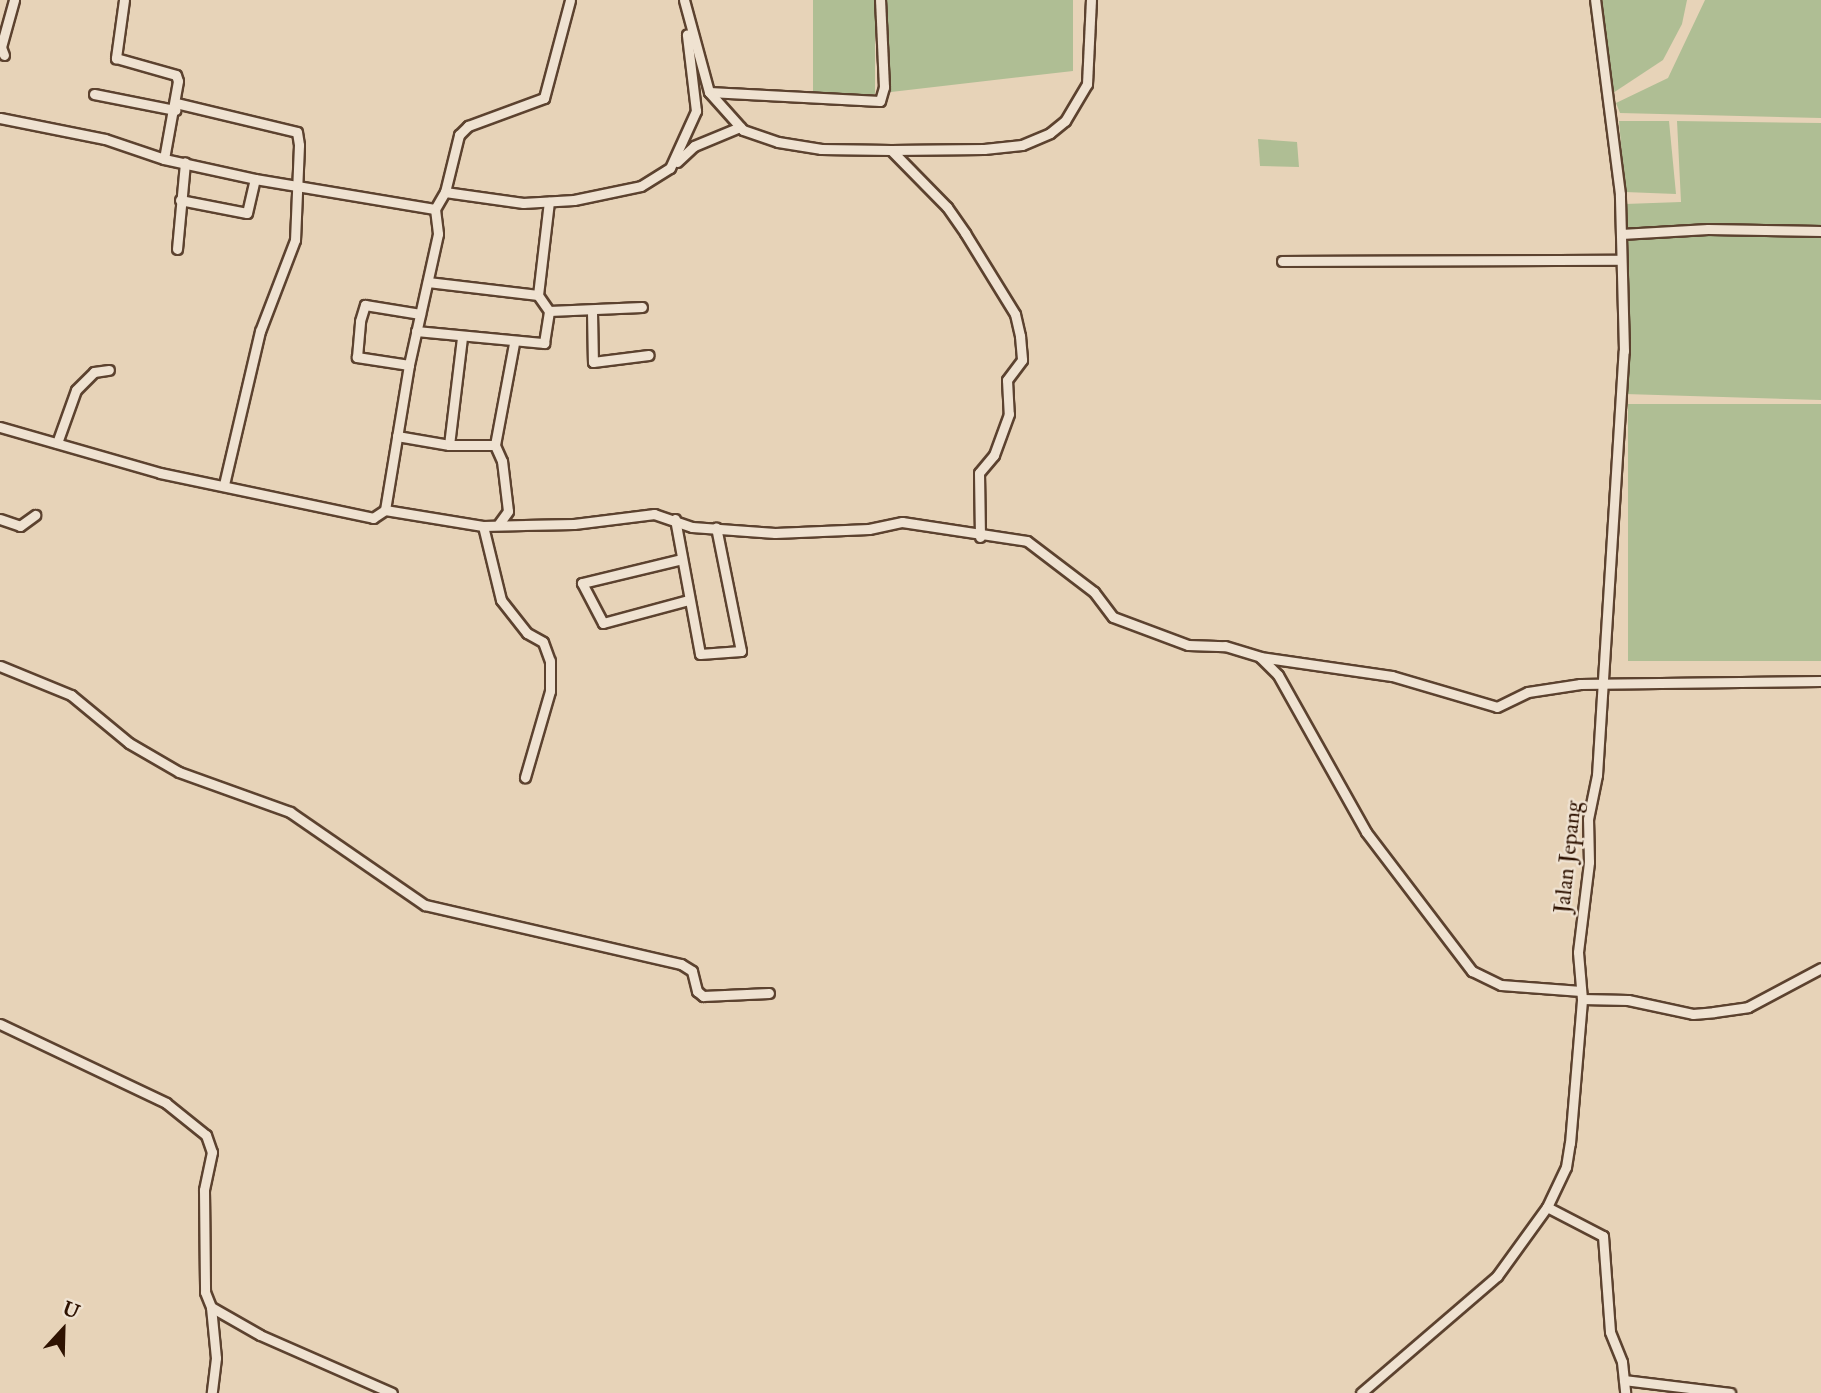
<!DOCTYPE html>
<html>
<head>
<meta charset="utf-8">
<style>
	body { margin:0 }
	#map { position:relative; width:1821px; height:1393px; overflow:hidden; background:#e7d3b8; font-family:"IM FELL Double Pica",serif }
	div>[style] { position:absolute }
	.green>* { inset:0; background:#afbe94; transform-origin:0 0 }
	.roads { filter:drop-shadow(2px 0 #5c422f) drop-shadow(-2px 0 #5c422f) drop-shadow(0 2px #5c422f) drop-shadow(0 -2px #5c422f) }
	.street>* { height:9px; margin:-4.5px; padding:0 4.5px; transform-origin:4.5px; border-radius:4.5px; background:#efe2d1 }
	span { translate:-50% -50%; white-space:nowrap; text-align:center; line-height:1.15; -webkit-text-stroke:5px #efe2d1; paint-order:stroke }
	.street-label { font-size:23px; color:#2e1201 }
	.north { position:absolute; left:28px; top:1295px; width:70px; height:70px; -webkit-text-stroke:5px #efe2d1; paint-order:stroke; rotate:22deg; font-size:19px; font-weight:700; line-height:28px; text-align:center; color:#2e1201 }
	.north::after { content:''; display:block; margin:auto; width:24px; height:32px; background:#2e1201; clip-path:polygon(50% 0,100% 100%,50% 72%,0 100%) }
</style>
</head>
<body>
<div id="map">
	<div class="green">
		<div style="left:813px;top:0;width:62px;height:94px"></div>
		<div style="clip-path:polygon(885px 0,1073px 0,1073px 71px,891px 92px)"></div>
		<div style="clip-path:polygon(1602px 0,1687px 0,1682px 24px,1663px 60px,1613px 93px)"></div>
		<div style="clip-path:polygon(1705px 0,1821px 0,1821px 118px,1620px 113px,1616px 103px,1668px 78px)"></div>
		<div style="clip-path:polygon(1619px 121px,1669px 121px,1676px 194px,1625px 192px)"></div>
		<div style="clip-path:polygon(1677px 121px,1821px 123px,1821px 400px,1625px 394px,1625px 204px,1681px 202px)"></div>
		<div style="clip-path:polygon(1258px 139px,1297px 142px,1299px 167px,1260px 166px)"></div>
		<div style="left:1821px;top:404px;width:257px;height:193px;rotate:90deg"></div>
	</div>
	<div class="roads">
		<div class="street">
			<div style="left:124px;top:0;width:59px;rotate:97.9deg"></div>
			<div style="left:116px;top:58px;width:62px;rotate:15.8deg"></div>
			<div style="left:176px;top:75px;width:6px;rotate:72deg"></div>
			<div style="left:178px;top:81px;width:79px;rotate:100.2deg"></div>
			<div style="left:684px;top:0;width:95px;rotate:74.8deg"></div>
			<div style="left:709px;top:92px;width:51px;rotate:48.2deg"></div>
			<div style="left:743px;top:130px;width:37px;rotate:19deg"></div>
			<div style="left:778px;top:142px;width:44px;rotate:9.2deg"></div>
			<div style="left:821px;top:149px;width:70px;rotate:0.8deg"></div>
			<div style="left:891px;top:150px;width:93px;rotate:-0.6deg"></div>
			<div style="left:984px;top:149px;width:38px;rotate:-6deg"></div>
			<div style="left:1022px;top:145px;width:30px;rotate:-23deg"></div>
			<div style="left:1050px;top:133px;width:19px;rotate:-39deg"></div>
			<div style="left:1065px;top:121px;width:43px;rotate:-59.3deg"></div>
			<div style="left:1087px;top:84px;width:84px;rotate:-87.3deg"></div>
			<div style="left:4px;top:55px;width:9px;rotate:-111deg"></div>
			<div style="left:1px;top:47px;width:49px;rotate:-74.5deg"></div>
			<div style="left:709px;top:92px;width:171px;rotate:3deg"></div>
			<div style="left:880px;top:101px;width:15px;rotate:-74deg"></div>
			<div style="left:884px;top:87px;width:87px;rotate:-92.6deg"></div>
			<div style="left:94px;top:94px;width:83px;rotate:11.2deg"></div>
			<div style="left:176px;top:103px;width:124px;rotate:13.5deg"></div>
			<div style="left:297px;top:132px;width:13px;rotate:81deg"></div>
			<div style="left:299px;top:145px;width:95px;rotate:92.4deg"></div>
			<div style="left:295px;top:240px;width:97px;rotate:111deg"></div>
			<div style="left:260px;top:331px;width:158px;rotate:103.2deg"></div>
			<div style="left:0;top:118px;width:107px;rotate:11.3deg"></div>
			<div style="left:105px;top:139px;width:62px;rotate:18.7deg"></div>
			<div style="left:164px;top:159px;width:93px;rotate:12.4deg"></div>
			<div style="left:255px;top:179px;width:182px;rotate:9.5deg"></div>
			<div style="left:435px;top:209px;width:25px;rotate:83deg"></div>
			<div style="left:438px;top:234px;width:134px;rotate:102.5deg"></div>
			<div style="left:409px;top:365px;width:147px;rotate:99.4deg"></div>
			<div style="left:891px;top:150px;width:80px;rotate:45.5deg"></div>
			<div style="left:947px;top:207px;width:32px;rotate:55deg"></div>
			<div style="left:965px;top:233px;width:95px;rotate:58.3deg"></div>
			<div style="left:1015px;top:314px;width:23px;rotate:77deg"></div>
			<div style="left:1020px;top:336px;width:24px;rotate:85deg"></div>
			<div style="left:1022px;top:360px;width:25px;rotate:127deg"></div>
			<div style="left:1007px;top:380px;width:34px;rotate:87deg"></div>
			<div style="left:1009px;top:414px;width:44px;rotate:110.1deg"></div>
			<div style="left:994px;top:455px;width:23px;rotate:130deg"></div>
			<div style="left:979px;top:473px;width:64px;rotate:89.1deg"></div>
			<div style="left:677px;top:162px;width:23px;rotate:-43deg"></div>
			<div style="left:694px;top:146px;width:50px;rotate:-22.4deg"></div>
			<div style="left:445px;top:192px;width:59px;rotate:-76.2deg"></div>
			<div style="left:459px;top:135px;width:13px;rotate:-45deg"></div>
			<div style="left:468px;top:126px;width:81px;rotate:-20.2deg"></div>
			<div style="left:544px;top:98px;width:101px;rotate:-75.1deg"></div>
			<div style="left:180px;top:200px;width:68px;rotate:11deg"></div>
			<div style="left:247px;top:213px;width:35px;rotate:-77deg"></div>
			<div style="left:435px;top:209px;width:20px;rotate:-60deg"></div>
			<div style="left:445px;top:192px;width:79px;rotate:8deg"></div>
			<div style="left:523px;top:203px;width:51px;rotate:-3.4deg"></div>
			<div style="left:574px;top:200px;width:68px;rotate:-11.8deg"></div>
			<div style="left:641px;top:186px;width:34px;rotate:-32deg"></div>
			<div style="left:670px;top:168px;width:63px;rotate:-65.5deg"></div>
			<div style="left:696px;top:111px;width:77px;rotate:-96.8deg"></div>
			<div style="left:1621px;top:234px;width:87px;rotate:-3.3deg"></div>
			<div style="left:1708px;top:229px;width:113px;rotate:1deg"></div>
			<div style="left:177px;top:249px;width:87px;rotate:-84.7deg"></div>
			<div style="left:1282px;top:261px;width:339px;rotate:-0.2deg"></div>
			<div style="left:538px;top:295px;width:94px;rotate:-83.3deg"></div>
			<div style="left:549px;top:311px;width:93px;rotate:-2.5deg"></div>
			<div style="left:592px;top:312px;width:50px;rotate:88.9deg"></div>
			<div style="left:593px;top:362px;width:56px;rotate:-7.1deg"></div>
			<div style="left:416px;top:331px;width:129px;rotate:5.4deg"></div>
			<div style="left:544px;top:343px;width:32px;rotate:-81deg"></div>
			<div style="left:549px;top:311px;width:19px;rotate:-125deg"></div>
			<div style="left:538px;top:295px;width:111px;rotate:-173.3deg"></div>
			<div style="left:409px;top:365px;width:53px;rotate:-171.3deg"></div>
			<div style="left:357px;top:357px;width:36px;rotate:-85deg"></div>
			<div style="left:360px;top:321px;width:17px;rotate:-73deg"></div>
			<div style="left:365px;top:305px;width:56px;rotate:9.3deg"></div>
			<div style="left:0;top:427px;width:166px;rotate:16deg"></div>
			<div style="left:160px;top:473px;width:218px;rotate:11.9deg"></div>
			<div style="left:373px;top:518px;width:14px;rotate:-34deg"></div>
			<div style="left:385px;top:510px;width:99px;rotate:9.3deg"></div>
			<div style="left:483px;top:526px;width:91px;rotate:-1.3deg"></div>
			<div style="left:574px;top:524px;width:81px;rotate:-7.1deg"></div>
			<div style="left:654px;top:514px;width:40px;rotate:18.9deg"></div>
			<div style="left:692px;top:527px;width:83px;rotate:4.1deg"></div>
			<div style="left:775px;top:533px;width:94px;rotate:-2.4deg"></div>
			<div style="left:869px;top:529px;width:34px;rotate:-12deg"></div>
			<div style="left:902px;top:522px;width:126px;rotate:8.6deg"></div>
			<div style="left:1027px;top:541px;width:84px;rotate:37.3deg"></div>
			<div style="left:1094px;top:592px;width:31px;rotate:53deg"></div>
			<div style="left:1113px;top:617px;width:80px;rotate:20.5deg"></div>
			<div style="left:1188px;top:645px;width:37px;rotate:2deg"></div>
			<div style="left:1225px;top:646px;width:37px;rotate:17deg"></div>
			<div style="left:1260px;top:657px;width:25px;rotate:45deg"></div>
			<div style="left:1278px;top:675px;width:180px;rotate:60.7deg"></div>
			<div style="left:1366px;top:832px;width:175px;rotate:52.7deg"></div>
			<div style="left:1472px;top:971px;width:32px;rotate:26deg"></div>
			<div style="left:1501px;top:985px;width:80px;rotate:4.3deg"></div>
			<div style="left:397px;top:436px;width:53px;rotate:9.8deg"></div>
			<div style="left:449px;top:445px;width:46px"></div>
			<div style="left:57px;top:443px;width:56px;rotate:-70.3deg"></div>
			<div style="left:76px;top:390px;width:25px;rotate:-45deg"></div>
			<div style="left:94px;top:372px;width:15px;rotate:-8deg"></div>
			<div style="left:449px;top:445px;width:109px;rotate:-83.1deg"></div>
			<div style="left:0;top:519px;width:21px;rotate:19deg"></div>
			<div style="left:20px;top:526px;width:19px;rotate:-36deg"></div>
			<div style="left:675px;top:519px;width:137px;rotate:79.5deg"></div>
			<div style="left:700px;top:654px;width:41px;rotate:-4.2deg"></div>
			<div style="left:741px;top:651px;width:126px;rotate:-101.4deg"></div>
			<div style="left:498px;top:525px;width:17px;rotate:-54deg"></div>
			<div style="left:508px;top:511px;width:50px;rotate:-96.8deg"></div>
			<div style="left:502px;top:461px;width:17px;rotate:-114deg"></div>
			<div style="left:495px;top:445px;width:104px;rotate:-79.4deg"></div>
			<div style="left:483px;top:526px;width:76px;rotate:76.3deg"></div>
			<div style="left:501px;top:600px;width:42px;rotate:51.8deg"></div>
			<div style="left:527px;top:633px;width:18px;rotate:29deg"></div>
			<div style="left:543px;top:642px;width:20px;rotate:70deg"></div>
			<div style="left:550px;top:661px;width:30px;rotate:90deg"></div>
			<div style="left:550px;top:691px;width:90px;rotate:106.2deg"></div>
			<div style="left:682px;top:559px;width:103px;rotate:166.5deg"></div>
			<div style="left:582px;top:583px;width:45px;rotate:62.3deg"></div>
			<div style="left:603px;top:623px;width:89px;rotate:-15deg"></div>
			<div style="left:1260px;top:657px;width:133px;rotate:8.2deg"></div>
			<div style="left:1392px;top:676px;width:109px;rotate:16.4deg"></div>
			<div style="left:1497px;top:707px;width:34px;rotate:-26deg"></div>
			<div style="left:1528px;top:692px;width:53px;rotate:-8.7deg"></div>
			<div style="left:1580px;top:684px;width:241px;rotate:-0.7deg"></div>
			<div style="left:0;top:666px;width:77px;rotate:22.2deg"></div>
			<div style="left:71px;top:695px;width:75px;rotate:39.6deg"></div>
			<div style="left:129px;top:743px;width:58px;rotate:30.1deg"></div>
			<div style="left:179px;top:772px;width:118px;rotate:19.8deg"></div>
			<div style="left:290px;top:812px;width:164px;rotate:34.6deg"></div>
			<div style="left:425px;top:905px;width:263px;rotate:13deg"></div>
			<div style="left:681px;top:964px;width:13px;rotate:32deg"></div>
			<div style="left:692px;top:971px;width:21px;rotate:76deg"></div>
			<div style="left:697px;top:991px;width:8px;rotate:40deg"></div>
			<div style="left:703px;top:996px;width:66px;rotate:-2.6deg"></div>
			<div style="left:1582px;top:999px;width:46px;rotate:1.2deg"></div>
			<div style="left:1628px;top:1000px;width:66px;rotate:12.2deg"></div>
			<div style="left:1693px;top:1014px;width:21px;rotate:-5deg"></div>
			<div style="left:1714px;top:1012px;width:34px;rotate:-8deg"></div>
			<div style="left:1748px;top:1007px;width:83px;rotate:-28.1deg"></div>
			<div style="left:0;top:1024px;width:184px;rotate:25.4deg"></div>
			<div style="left:166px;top:1103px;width:51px;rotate:38.7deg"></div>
			<div style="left:206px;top:1135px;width:18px;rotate:71deg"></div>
			<div style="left:212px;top:1152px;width:39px;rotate:102deg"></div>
			<div style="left:204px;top:1190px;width:102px;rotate:89.4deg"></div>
			<div style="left:205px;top:1292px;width:16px;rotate:68deg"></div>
			<div style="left:211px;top:1307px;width:56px;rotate:29.7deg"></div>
			<div style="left:260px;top:1335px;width:144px;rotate:23.7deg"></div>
			<div style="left:1547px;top:1207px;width:63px;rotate:27.4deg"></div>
			<div style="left:1603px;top:1236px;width:96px;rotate:85.8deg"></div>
			<div style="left:1610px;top:1332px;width:32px;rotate:68deg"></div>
			<div style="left:1622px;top:1362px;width:31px;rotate:84deg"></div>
			<div style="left:211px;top:1307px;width:51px;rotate:84.4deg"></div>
			<div style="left:216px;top:1358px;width:35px;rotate:97deg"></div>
			<div style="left:1624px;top:1380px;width:107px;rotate:7deg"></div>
			<div style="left:1361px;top:1393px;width:179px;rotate:-40.7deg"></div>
			<div style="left:1497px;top:1276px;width:85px;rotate:-54.1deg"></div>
			<div style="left:1547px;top:1207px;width:44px;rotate:-64.6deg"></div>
			<div style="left:1566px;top:1167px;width:24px;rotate:-81deg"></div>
			<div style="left:1570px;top:1143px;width:144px;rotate:-85.2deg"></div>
			<div style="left:1582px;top:999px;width:47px;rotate:-94.9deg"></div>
			<div style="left:1578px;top:952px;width:91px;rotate:-83deg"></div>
			<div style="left:1589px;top:862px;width:43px;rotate:-91.3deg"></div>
			<div style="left:1588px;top:819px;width:45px;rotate:-78.4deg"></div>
			<div style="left:1597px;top:775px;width:425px;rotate:-86.4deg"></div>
			<div style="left:1624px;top:351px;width:157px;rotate:-91.5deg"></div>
			<div style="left:1620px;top:194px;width:196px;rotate:-97.3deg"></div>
		</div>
	</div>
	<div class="street-label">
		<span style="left:1568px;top:857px;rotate:-84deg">Jalan Jepang</span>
	</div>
	<div class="north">U</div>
</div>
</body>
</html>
